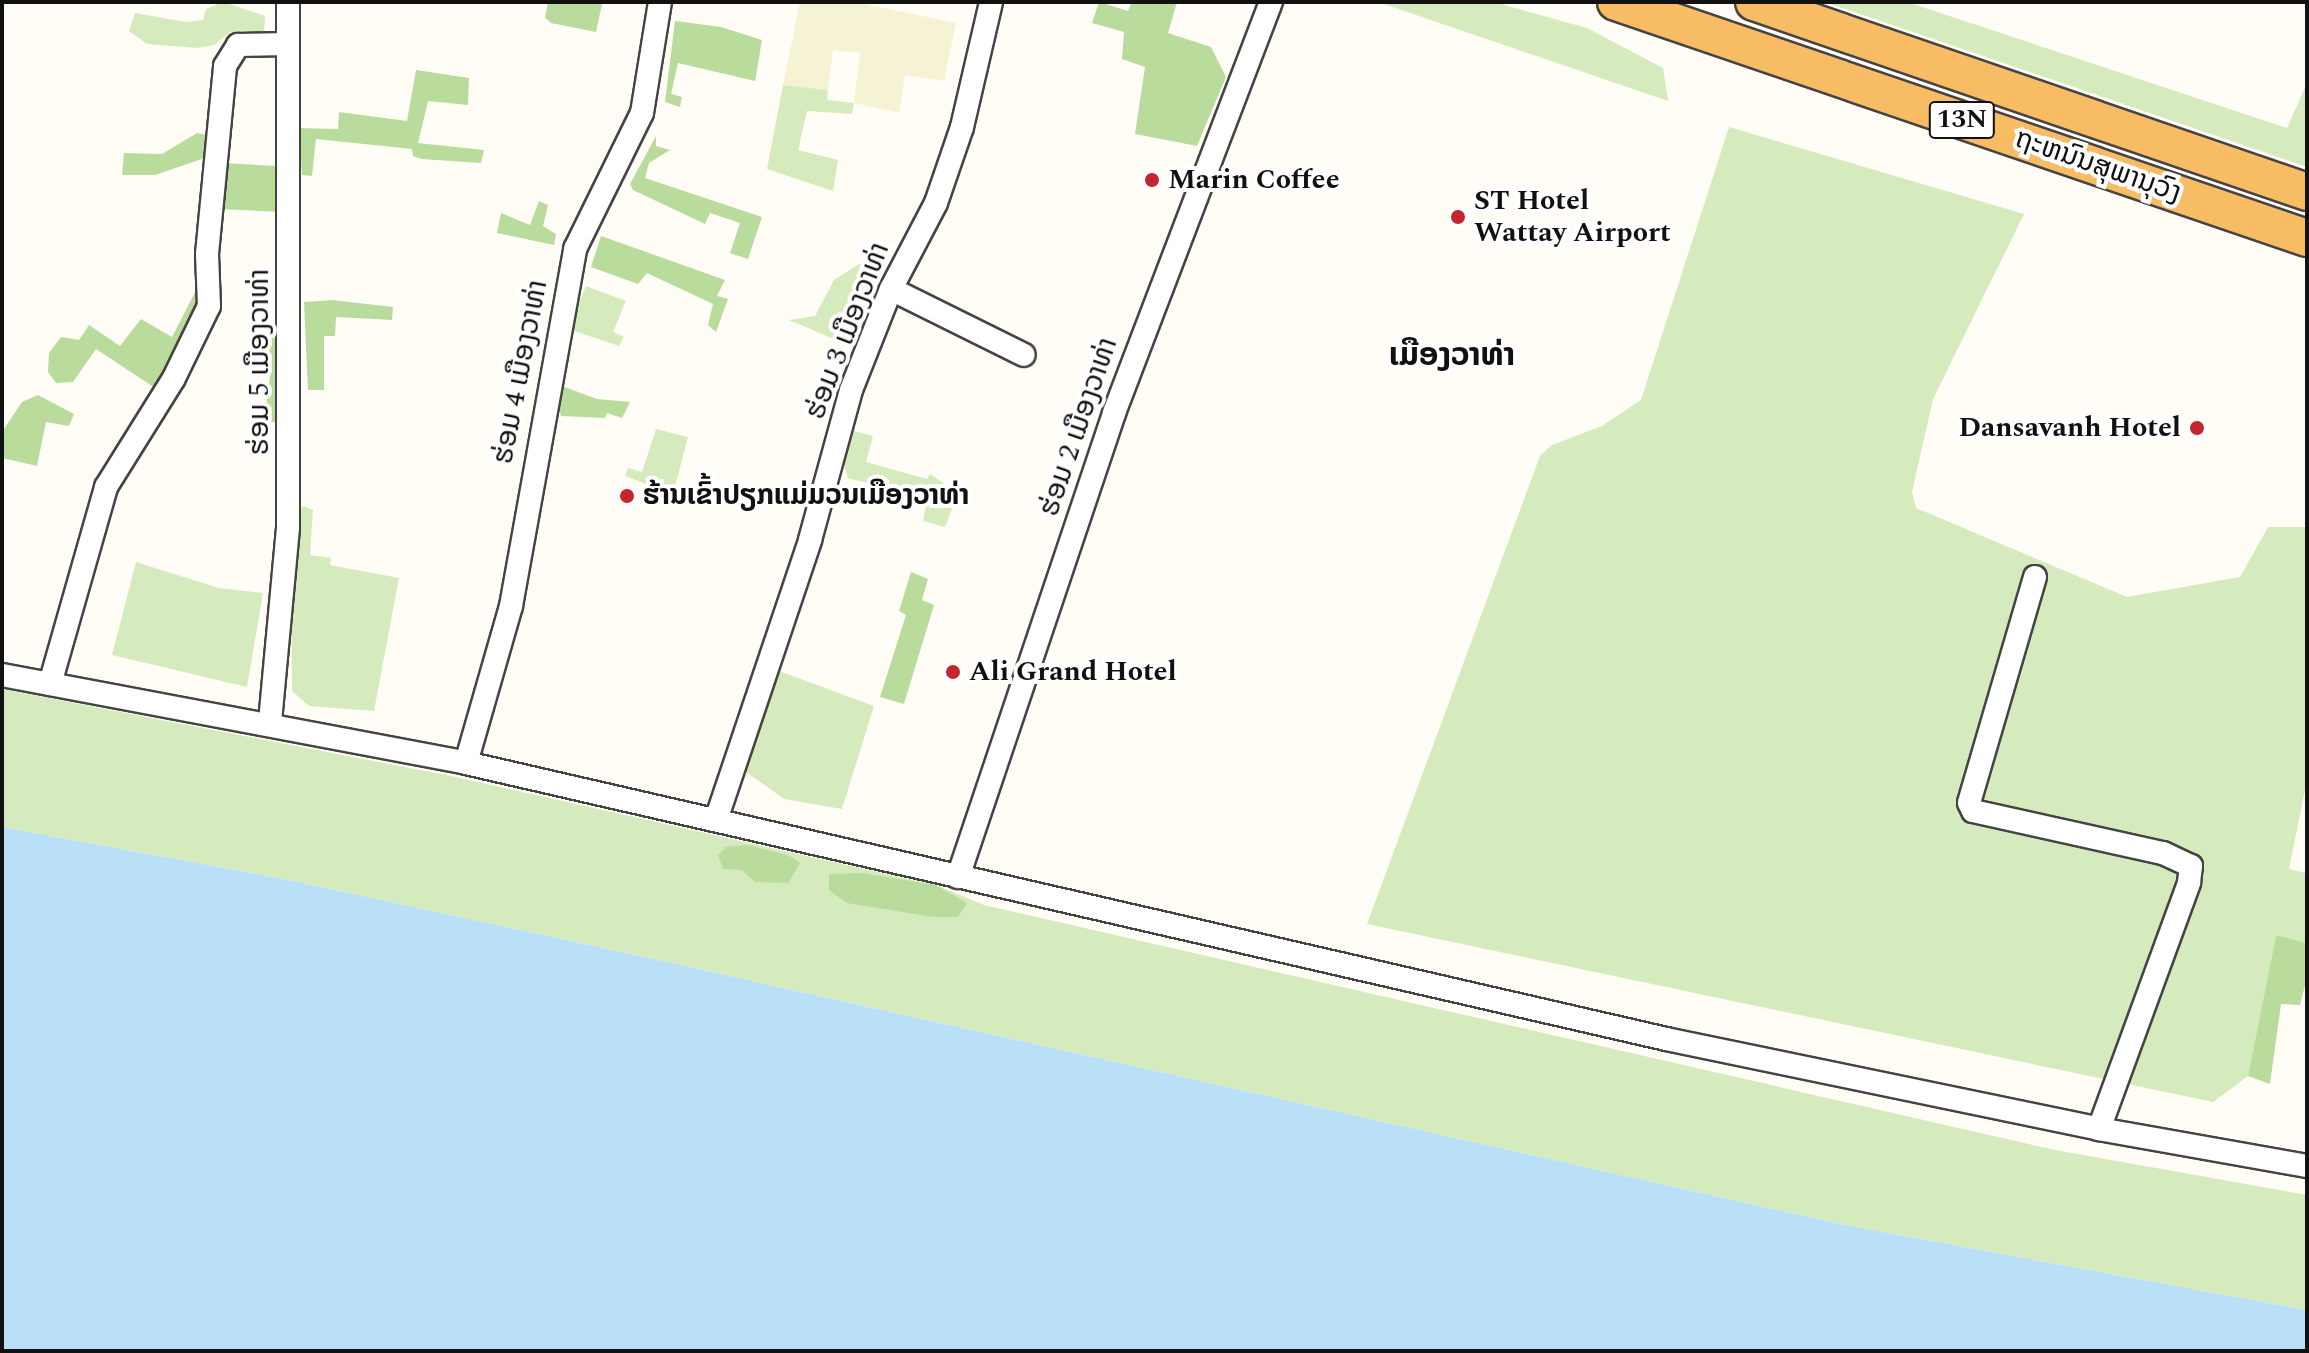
<!DOCTYPE html>
<html>
<head>
<meta charset="utf-8">
<style>
	body { margin:0 }
	#map { position:relative; width:2309px; height:1353px; overflow:hidden; background:#fffdf5; font-family:Spectral,"Noto Sans Lao",serif }
	div>[style] { position:absolute }
	.farmland>* { inset:0; background:#f6f3d4 }
	.green>* { inset:0; background:#d5ebbd }
	.forest>* { inset:0; background:#b9dc9c; transform-origin:0 0 }
	.water>* { inset:0; background:#b9e0f7 }
	.roads { filter:drop-shadow(2px 0 #444) drop-shadow(-2px 0 #444) drop-shadow(0 2px #444) drop-shadow(0 -2px #444) }
	.minor>* { height:22px; margin:-11px; padding:0 11px; transform-origin:11px; border-radius:11px; background:#fff }
	.trunk>* { height:36px; margin:-18px; padding:0 18px; transform-origin:18px; border-radius:18px; background:#f7bc64 }
	.dots>* { width:22px; height:22px; translate:-50% -50%; box-sizing:border-box; border:4px solid #fff; border-radius:50% }
	span { translate:-50% -50%; white-space:nowrap; text-align:center; line-height:1.15; -webkit-text-stroke:8px #fff; paint-order:stroke }
	.shield-label span { padding:2px 6px; background:#fff; border:2px solid; border-radius:6px; -webkit-text-stroke-width:0 }
	.shield-label { font-size:26px; color:#111; font-weight:700 }
	.street-label { font-size:28px; color:#111 }
	.poi-label { font-size:28px; color:#111; font-weight:700 }
	.left { translate:0 -50%; text-align:left }
	.right { translate:-100% -50%; text-align:right }
	.quarter-label { font-size:32px; color:#111; font-weight:700 }
	.frame { position:absolute; inset:0; border:4px solid #111; pointer-events:none }
</style>
</head>
<body>
<div id="map">
	<div class="farmland">
		<div style="clip-path:polygon(800px 2px,855px 2px,956px 23px,944px 81px,905px 75px,899px 113px,854px 103px,860px 53px,833px 50px,828px 90px,783px 85px)"></div>
	</div>
	<div class="green">
		<div style="clip-path:polygon(223px 2px,265px 16px,264px 33px,230px 32px,214px 45px,197px 48px,147px 44px,129px 31px,135px 13px,186px 22px,203px 20px,206px 9px)"></div>
		<div style="clip-path:polygon(1378px 2px,1494px 2px,1587px 28px,1663px 68px,1668px 101px)"></div>
		<div style="clip-path:polygon(1825px 2px,1907px 2px,2287px 128px,2307px 83px,2307px 167px)"></div>
		<div style="clip-path:polygon(783px 85px,828px 90px,827px 100px,854px 103px,852px 114px,807px 111px,798px 150px,838px 160px,833px 191px,767px 169px)"></div>
		<div style="clip-path:polygon(1729px 127px,2024px 214px,1933px 399px,1912px 492px,1916px 508px,2127px 597px,2240px 577px,2268px 527px,2307px 527px,2307px 780px,2289px 869px,2307px 873px,2307px 943px,2276px 935px,2248px 1076px,2213px 1102px,1367px 924px,1540px 456px,1552px 445px,1602px 426px,1641px 400px)"></div>
		<div style="clip-path:polygon(859px 264px,883px 265px,853px 347px,789px 320px,815px 316px,834px 280px)"></div>
		<div style="clip-path:polygon(586px 286px,626px 301px,613px 332px,624px 337px,619px 346px,568px 329px)"></div>
		<div style="clip-path:polygon(656px 429px,688px 437px,673px 494px,625px 476px,628px 468px,642px 472px)"></div>
		<div style="clip-path:polygon(854px 431px,873px 436px,866px 462px,927px 479px,930px 474px,958px 493px,945px 527px,923px 521px,927px 499px,848px 478px,843px 462px)"></div>
		<div style="clip-path:polygon(304px 506px,313px 510px,310px 555px,331px 558px,330px 565px,399px 578px,374px 711px,309px 706px,292px 691px,291px 558px,298px 509px)"></div>
		<div style="clip-path:polygon(136px 562px,219px 588px,263px 593px,247px 687px,112px 655px)"></div>
		<div style="clip-path:polygon(779px 671px,874px 706px,842px 809px,784px 799px,746px 772px)"></div>
		<div style="clip-path:polygon(2px 689px,451px 776px,936px 885px,984px 905px,2055px 1150px,2307px 1195px,2307px 1310px,1845px 1225px,636px 955px,284px 879px,2px 827px)"></div>
	</div>
	<div class="forest">
		<div style="clip-path:polygon(548px 2px,602px 4px,596px 32px,551px 23px,545px 18px)"></div>
		<div style="clip-path:polygon(1099px 2px,1128px 11px,1132px 2px,1177px 2px,1168px 33px,1211px 47px,1226px 77px,1197px 146px,1135px 134px,1145px 67px,1122px 59px,1124px 32px,1092px 23px)"></div>
		<div style="clip-path:polygon(675px 21px,721px 27px,762px 40px,755px 81px,678px 63px,671px 94px,682px 97px,680px 107px,665px 102px)"></div>
		<div style="clip-path:polygon(416px 70px,469px 78px,468px 105px,428px 101px,418px 143px,484px 150px,481px 163px,422px 159px,413px 156px,412px 149px,316px 139px,312px 176px,302px 175px,299px 128px,338px 129px,339px 112px,407px 121px)"></div>
		<div style="clip-path:polygon(197px 133px,208px 135px,211px 148px,202px 159px,155px 175px,122px 175px,124px 153px,162px 154px)"></div>
		<div style="clip-path:polygon(656px 136px,656px 146px,670px 150px,649px 163px,645px 178px,762px 217px,748px 259px,730px 253px,740px 223px,710px 213px,705px 224px,633px 190px,630px 184px)"></div>
		<div style="left:222px;top:163px;width:56px;height:46px;rotate:3deg"></div>
		<div style="clip-path:polygon(539px 201px,548px 205px,543px 226px,556px 234px,554px 245px,497px 233px,501px 213px,530px 225px)"></div>
		<div style="clip-path:polygon(601px 236px,725px 280px,717px 296px,728px 299px,716px 332px,708px 325px,713px 304px,647px 273px,638px 284px,591px 267px)"></div>
		<div style="clip-path:polygon(205px 273px,204px 297px,155px 388px,96px 349px,73px 382px,56px 383px,48px 372px,49px 353px,61px 337px,79px 340px,89px 325px,120px 346px,141px 319px,172px 337px)"></div>
		<div style="clip-path:polygon(332px 300px,393px 307px,392px 320px,336px 317px,335px 336px,324px 336px,324px 390px,308px 390px,304px 302px)"></div>
		<div style="clip-path:polygon(261px 332px,272px 332px,281px 341px,283px 423px,264px 421px,271px 369px,255px 366px,255px 341px)"></div>
		<div style="clip-path:polygon(562px 386px,597px 399px,630px 402px,622px 418px,607px 413px,605px 418px,561px 416px,556px 397px)"></div>
		<div style="clip-path:polygon(38px 395px,74px 414px,69px 426px,46px 422px,37px 466px,2px 458px,2px 432px,22px 402px)"></div>
		<div style="clip-path:polygon(911px 572px,928px 579px,922px 600px,934px 605px,904px 704px,880px 697px,906px 615px,899px 611px)"></div>
		<div style="clip-path:polygon(748px 845px,788px 855px,800px 863px,788px 883px,755px 882px,742px 870px,723px 869px,718px 855px,726px 847px)"></div>
		<div style="clip-path:polygon(862px 873px,936px 885px,967px 903px,958px 917px,933px 917px,847px 903px,829px 890px,829px 874px)"></div>
		<div style="clip-path:polygon(2276px 935px,2307px 943px,2307px 978px,2300px 1005px,2281px 1004px,2270px 1084px,2248px 1076px)"></div>
	</div>
	<div class="water">
		<div style="clip-path:polygon(2px 827px,284px 879px,636px 955px,1845px 1225px,2307px 1310px,2307px 1351px,2px 1351px)"></div>
	</div>
	<div class="roads">
		<div class="minor">
			<div style="left:891px;top:289px;width:148px;rotate:26.4deg"></div>
			<div style="left:2035px;top:577px;width:235px;rotate:106.3deg"></div>
			<div style="left:1969px;top:803px;width:9px;rotate:63deg"></div>
			<div style="left:1973px;top:811px;width:195px;rotate:12.5deg"></div>
			<div style="left:2163px;top:853px;width:31px;rotate:25deg"></div>
			<div style="left:2191px;top:866px;width:17px;rotate:97deg"></div>
			<div style="left:2189px;top:883px;width:262px;rotate:110.1deg"></div>
			<div style="left:2px;top:675px;width:472px;rotate:10.7deg"></div>
			<div style="left:466px;top:763px;width:1231px;rotate:12.95deg"></div>
			<div style="left:1666px;top:1039px;width:442px;rotate:11.7deg"></div>
			<div style="left:2099px;top:1129px;width:211px;rotate:10.1deg"></div>
			<div style="left:50px;top:684px;width:205px;rotate:-74.1deg"></div>
			<div style="left:106px;top:487px;width:128px;rotate:-58deg"></div>
			<div style="left:174px;top:378px;width:80px;rotate:-64.1deg"></div>
			<div style="left:209px;top:306px;width:52px;rotate:-92.2deg"></div>
			<div style="left:207px;top:254px;width:189px;rotate:-84.5deg"></div>
			<div style="left:225px;top:66px;width:25px;rotate:-58deg"></div>
			<div style="left:238px;top:45px;width:50px;rotate:-1.1deg"></div>
			<div style="left:270px;top:722px;width:195px;rotate:-84.7deg"></div>
			<div style="left:288px;top:528px;width:526px;rotate:-90deg"></div>
			<div style="left:466px;top:763px;width:163px;rotate:-74deg"></div>
			<div style="left:511px;top:606px;width:363px;rotate:-79.8deg"></div>
			<div style="left:575px;top:249px;width:152px;rotate:-63.8deg"></div>
			<div style="left:642px;top:113px;width:112px;rotate:-80.8deg"></div>
			<div style="left:716px;top:820px;width:295px;rotate:-71.4deg"></div>
			<div style="left:810px;top:540px;width:156px;rotate:-74.7deg"></div>
			<div style="left:851px;top:390px;width:109px;rotate:-68.4deg"></div>
			<div style="left:891px;top:289px;width:97px;rotate:-62.4deg"></div>
			<div style="left:936px;top:203px;width:80px;rotate:-71.1deg"></div>
			<div style="left:962px;top:127px;width:128px;rotate:-76.9deg"></div>
			<div style="left:958px;top:877px;width:490px;rotate:-71.4deg"></div>
			<div style="left:1114px;top:413px;width:440px;rotate:-69.1deg"></div>
		</div>
		<div class="trunk">
			<div style="left:1616px;top:2px;width:730px;rotate:18.86deg"></div>
			<div style="left:1754px;top:2px;width:585px;rotate:18.96deg"></div>
		</div>
	</div>
	<div class="dots">
		<div style="left:1152px;top:180px;background:#c4262e"></div>
		<div style="left:1458px;top:217px;background:#c4262e"></div>
		<div style="left:2197px;top:428px;background:#c4262e"></div>
		<div style="left:627px;top:496px;background:#c4262e"></div>
		<div style="left:953px;top:672px;background:#c4262e"></div>
	</div>
	<div class="shield-label">
		<span style="left:1962px;top:120px">13N</span>
	</div>
	<div class="street-label">
		<span style="left:2098px;top:166px;rotate:19deg">ຖະຫນົນສຸພານຸວົງ</span>
		<span style="left:848px;top:331px;rotate:-69deg">ຮ່ອມ 3 ເມືອງວາທ່າ</span>
		<span style="left:260px;top:362px;rotate:-90deg">ຮ່ອມ 5 ເມືອງວາທ່າ</span>
		<span style="left:521px;top:372px;rotate:-79deg">ຮ່ອມ 4 ເມືອງວາທ່າ</span>
		<span style="left:1079px;top:427px;rotate:-71deg">ຮ່ອມ 2 ເມືອງວາທ່າ</span>
	</div>
	<div class="poi-label">
		<span class="left" style="left:1168px;top:180px">Marin Coffee</span>
		<span class="left" style="left:1474px;top:217px">ST Hotel<br>Wattay Airport</span>
		<span class="right" style="left:2181px;top:428px">Dansavanh Hotel</span>
		<span class="left" style="left:643px;top:496px">ຮ້ານເຂົ້າປຽກແມ່ມວນເມືອງວາທ່າ</span>
		<span class="left" style="left:969px;top:672px">Ali Grand Hotel</span>
	</div>
	<div class="quarter-label">
		<span style="left:1452px;top:356px">ເມືອງວາທ່າ</span>
	</div>
	<div class="frame"></div>
</div>
</body>
</html>
